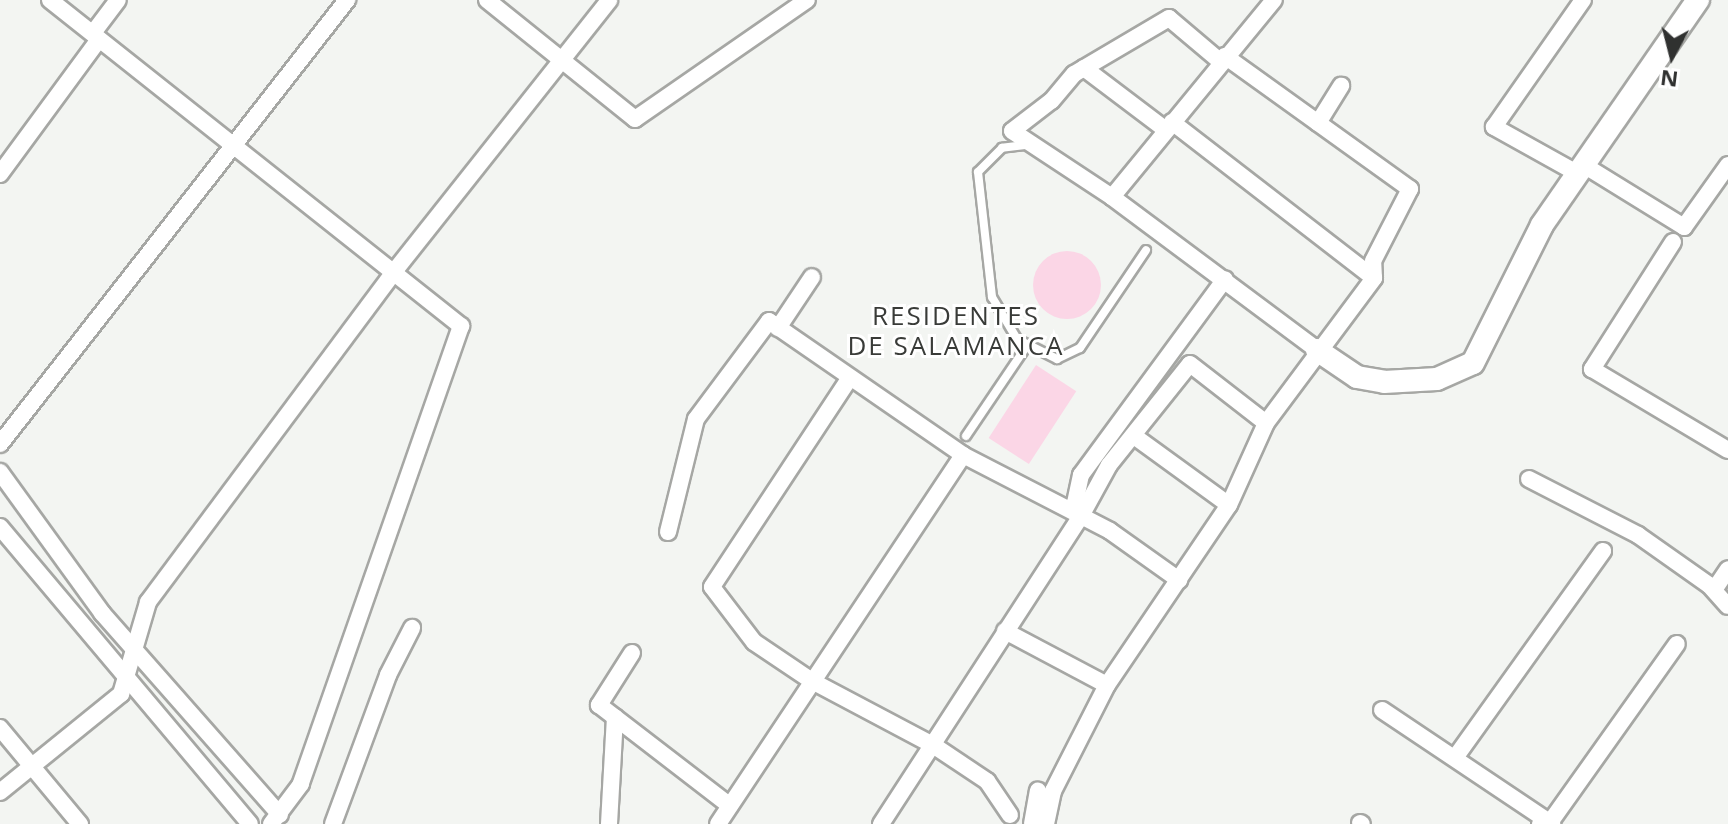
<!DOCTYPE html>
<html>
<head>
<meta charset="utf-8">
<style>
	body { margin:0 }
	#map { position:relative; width:1728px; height:824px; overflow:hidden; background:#f3f5f2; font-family:"Open Sans",sans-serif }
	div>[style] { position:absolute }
	.green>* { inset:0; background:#fbd6e6; transform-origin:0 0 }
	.round { border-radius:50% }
	.roads { filter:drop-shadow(2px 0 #a6a7a4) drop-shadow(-2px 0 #a6a7a4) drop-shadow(0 2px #a6a7a4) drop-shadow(0 -2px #a6a7a4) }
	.lane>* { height:8px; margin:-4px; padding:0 4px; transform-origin:4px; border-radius:4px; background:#fff }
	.street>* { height:16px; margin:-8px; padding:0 8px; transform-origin:8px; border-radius:8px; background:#fff }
	.secondary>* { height:22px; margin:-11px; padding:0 11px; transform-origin:11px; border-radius:11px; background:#fff }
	span { translate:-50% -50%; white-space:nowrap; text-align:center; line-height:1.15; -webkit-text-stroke:6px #fff; paint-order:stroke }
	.neighbourhood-label { font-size:26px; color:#393b38; letter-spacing:2px }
	.north { position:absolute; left:1632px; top:16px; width:80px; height:80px; -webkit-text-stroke:6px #fff; paint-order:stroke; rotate:187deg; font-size:22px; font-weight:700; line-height:32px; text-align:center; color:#303130 }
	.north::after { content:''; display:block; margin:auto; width:28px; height:36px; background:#303130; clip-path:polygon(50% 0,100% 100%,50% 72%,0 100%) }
</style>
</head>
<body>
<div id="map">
	<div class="green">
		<div class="round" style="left:1033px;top:251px;width:68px;height:68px"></div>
		<div style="left:1036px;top:365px;width:48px;height:87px;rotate:33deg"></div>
	</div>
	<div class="roads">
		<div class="lane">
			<div style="left:1025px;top:145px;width:23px;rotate:173deg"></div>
			<div style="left:1002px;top:148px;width:34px;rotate:135deg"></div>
			<div style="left:978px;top:172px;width:126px;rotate:83.6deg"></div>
			<div style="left:992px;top:297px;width:49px;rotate:59.2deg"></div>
			<div style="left:1017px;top:339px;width:45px;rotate:26.6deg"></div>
			<div style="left:1057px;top:359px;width:25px;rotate:-26deg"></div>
			<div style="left:1080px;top:348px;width:118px;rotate:-56deg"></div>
			<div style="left:966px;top:436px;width:107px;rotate:-56deg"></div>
		</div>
		<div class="street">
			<div style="left:50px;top:0;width:525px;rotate:38.42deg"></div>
			<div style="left:461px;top:326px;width:485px;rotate:109.3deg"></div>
			<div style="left:301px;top:784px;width:50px;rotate:126.9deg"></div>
			<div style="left:487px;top:0;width:190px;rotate:38.8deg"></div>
			<div style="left:635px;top:119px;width:209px;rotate:-34.7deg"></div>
			<div style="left:93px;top:33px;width:41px;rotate:-52.9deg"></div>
			<div style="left:1221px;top:62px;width:68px;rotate:-139.8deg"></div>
			<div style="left:1169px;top:18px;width:110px;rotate:149.5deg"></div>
			<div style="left:1074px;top:74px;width:35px;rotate:130deg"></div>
			<div style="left:1051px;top:101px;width:49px;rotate:142.4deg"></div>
			<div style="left:1012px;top:131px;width:120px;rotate:33.4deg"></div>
			<div style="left:1112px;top:197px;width:256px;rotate:36.7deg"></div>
			<div style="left:1084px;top:68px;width:103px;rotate:37.1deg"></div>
			<div style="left:1172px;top:122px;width:255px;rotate:37.7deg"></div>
			<div style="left:1318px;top:123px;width:44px;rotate:-58.1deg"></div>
			<div style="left:1582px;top:164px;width:120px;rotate:31.7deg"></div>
			<div style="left:1684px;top:227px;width:76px;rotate:-54.6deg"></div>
			<div style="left:1575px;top:172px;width:93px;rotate:-150.9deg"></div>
			<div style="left:1494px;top:127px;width:155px;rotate:-55deg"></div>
			<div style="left:0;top:174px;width:167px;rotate:-53.7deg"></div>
			<div style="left:1112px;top:197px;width:255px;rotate:-50.6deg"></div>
			<div style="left:1673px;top:242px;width:151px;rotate:122.5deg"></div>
			<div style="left:1592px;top:369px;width:158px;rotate:30.8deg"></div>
			<div style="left:778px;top:328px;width:61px;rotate:-56.3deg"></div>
			<div style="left:849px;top:379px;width:249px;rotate:123.4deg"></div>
			<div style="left:712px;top:587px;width:69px;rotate:52.6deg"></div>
			<div style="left:754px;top:642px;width:70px;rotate:33.9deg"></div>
			<div style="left:812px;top:681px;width:137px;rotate:27.9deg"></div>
			<div style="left:933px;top:745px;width:65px;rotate:33.7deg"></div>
			<div style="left:987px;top:781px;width:41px;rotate:55.9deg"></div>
			<div style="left:1134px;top:436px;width:117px;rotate:36deg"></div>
			<div style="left:0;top:444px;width:564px;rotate:-51.99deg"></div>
			<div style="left:0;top:472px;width:174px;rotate:54.1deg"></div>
			<div style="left:102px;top:613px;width:269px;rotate:48.6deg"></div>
			<div style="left:1529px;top:479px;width:123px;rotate:27.2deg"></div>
			<div style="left:1638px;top:535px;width:87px;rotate:35.2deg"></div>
			<div style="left:1709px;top:585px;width:28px;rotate:48deg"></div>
			<div style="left:1080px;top:518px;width:60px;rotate:-61.3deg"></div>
			<div style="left:1109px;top:465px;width:129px;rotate:-51.3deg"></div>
			<div style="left:1190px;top:364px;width:96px;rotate:37.8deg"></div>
			<div style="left:0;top:527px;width:388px;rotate:49.9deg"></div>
			<div style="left:668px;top:532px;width:116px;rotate:-76.1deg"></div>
			<div style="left:696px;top:419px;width:122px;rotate:-53.3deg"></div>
			<div style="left:769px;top:321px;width:236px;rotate:34.6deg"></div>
			<div style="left:963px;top:455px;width:165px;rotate:27.3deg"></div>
			<div style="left:1110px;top:531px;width:85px;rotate:35.4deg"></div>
			<div style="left:1714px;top:590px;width:25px;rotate:-56deg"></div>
			<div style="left:1005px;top:631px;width:115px;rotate:27.9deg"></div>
			<div style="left:632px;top:653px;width:62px;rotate:122.4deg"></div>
			<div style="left:599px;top:705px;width:165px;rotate:37.6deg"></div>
			<div style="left:1382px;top:710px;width:205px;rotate:33.8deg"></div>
			<div style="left:0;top:728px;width:125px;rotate:50.2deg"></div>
			<div style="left:1457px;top:755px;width:251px;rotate:-54.4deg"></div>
			<div style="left:0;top:792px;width:156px;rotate:-39deg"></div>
			<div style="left:121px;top:694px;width:96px;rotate:-73.6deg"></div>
			<div style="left:148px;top:602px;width:410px;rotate:-53.3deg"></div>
			<div style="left:393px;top:273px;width:348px;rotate:-51.6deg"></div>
			<div style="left:1360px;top:823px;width:2px;rotate:27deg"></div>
			<div style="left:333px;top:824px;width:159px;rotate:-69.7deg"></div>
			<div style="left:388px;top:675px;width:53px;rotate:-62.9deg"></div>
			<div style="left:609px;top:824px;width:107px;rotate:-86.8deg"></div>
			<div style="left:718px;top:824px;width:443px;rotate:-56.4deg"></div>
			<div style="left:881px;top:824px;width:365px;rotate:-57deg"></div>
			<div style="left:1080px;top:518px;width:16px;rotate:-108deg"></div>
			<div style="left:1075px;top:503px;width:29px;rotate:-78deg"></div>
			<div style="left:1081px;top:475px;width:243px;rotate:-53.7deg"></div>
			<div style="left:1032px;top:824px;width:34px;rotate:-80deg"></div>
			<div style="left:1046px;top:824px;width:34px;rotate:-78deg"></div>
			<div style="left:1053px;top:791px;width:119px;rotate:-63deg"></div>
			<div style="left:1107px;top:685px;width:217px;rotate:-55.9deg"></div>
			<div style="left:1229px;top:505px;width:90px;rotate:-65.7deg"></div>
			<div style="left:1266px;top:423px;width:181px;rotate:-53.3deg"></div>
			<div style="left:1374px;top:278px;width:17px;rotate:-93deg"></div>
			<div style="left:1373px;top:261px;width:81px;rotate:-62.8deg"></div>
			<div style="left:1410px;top:189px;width:228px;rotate:-144.3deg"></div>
			<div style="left:1540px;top:824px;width:11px;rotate:-15deg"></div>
			<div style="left:1551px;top:821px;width:217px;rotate:-54.6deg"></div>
		</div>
		<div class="secondary">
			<div style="left:1317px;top:350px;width:48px;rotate:34deg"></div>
			<div style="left:1357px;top:377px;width:27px;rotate:10deg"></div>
			<div style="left:1384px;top:382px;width:53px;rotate:-3.2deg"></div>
			<div style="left:1437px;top:379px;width:39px;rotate:-24deg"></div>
			<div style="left:1473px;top:363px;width:154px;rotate:-63.4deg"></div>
			<div style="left:1542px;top:225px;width:274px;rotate:-55.3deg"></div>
		</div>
	</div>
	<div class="neighbourhood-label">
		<span style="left:956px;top:331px">RESIDENTES<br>DE SALAMANCA</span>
	</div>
	<div class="north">N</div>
</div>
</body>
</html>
